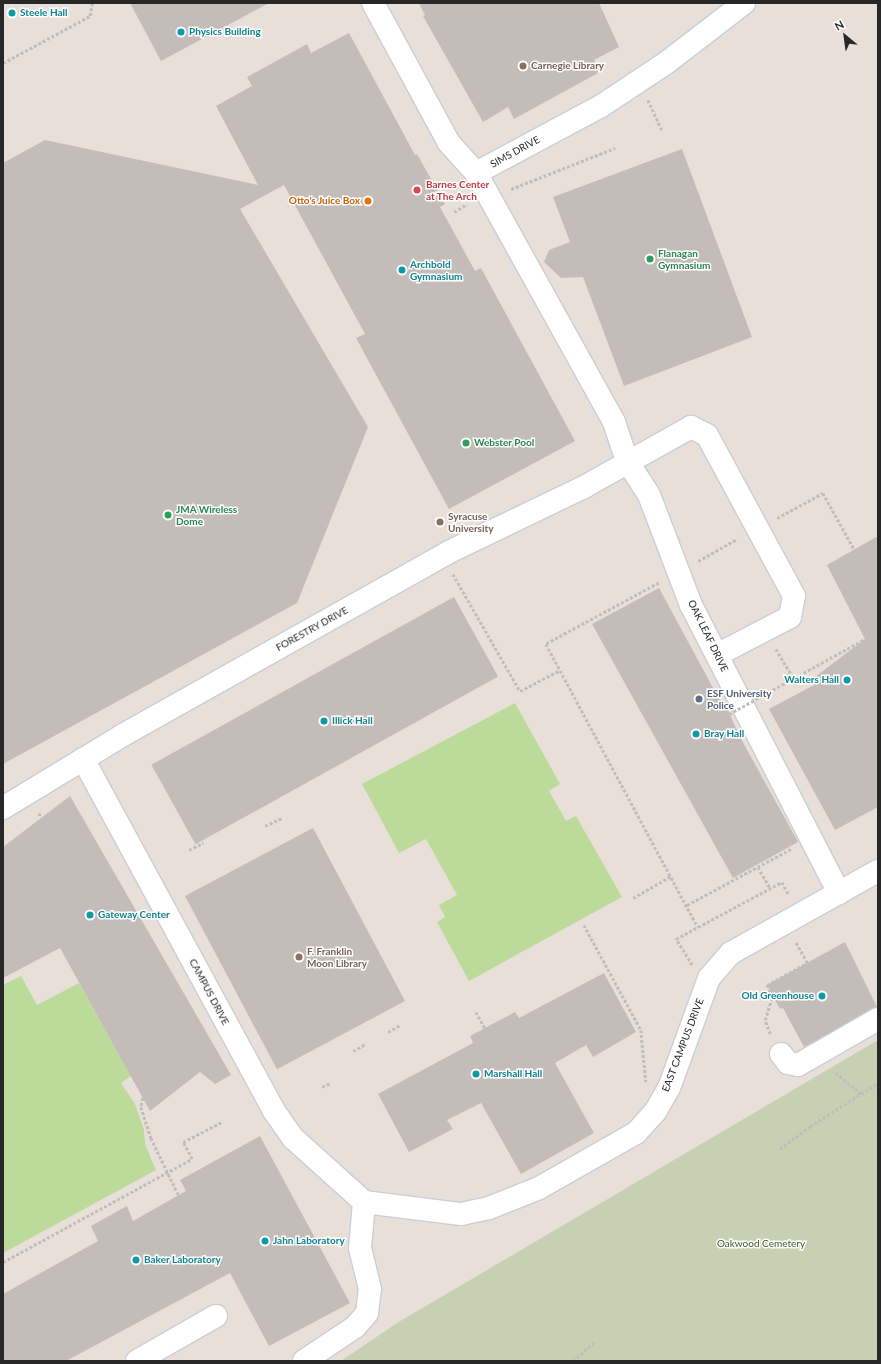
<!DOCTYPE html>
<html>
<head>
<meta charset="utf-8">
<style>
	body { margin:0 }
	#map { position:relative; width:881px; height:1364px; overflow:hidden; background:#e8dfd9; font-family:Lato,sans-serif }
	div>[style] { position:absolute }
	.green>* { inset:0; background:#bcda9a }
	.cemetery>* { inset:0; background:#c7d0b2 }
	.building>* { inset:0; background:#c3bcb9; transform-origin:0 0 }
	.path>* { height:2.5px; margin-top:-1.25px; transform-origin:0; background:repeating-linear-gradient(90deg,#bebebe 0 3px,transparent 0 5px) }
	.roads { filter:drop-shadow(1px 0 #c8ced8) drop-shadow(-1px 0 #c8ced8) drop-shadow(0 1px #c8ced8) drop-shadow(0 -1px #c8ced8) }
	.minor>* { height:22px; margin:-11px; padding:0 11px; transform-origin:11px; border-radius:11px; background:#fff }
	.path-bridge>* { height:2.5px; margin-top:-1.25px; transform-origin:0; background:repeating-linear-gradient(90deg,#bebebe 0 3px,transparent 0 5px) }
	.dots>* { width:11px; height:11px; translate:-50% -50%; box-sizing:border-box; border:2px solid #fff; border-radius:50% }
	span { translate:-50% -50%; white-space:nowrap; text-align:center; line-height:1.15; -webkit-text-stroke:3px #fff; paint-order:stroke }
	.culture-label { font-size:10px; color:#0d838f; font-weight:700 }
	.left { translate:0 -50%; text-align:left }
	.right { translate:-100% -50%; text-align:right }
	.education-label { font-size:10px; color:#785e54; font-weight:700 }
	.street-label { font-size:10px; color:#272727 }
	.health-label { font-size:10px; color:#be3a42; font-weight:700 }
	.food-label { font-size:10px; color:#c56008; font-weight:700 }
	.leisure-label { font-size:10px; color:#27864d; font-weight:700 }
	.service-label { font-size:10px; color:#4e5e75; font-weight:700 }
	.park-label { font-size:10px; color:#375b1f }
	.frame { position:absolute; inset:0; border:4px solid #272727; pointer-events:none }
	.north { position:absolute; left:825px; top:16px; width:40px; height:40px; -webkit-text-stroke:3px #fff; paint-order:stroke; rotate:331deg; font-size:11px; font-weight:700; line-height:16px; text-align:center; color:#272727 }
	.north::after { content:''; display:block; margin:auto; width:14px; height:18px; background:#272727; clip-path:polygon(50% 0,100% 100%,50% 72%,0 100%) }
</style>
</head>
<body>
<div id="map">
	<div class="green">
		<div style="clip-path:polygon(515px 703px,560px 784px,549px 791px,566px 821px,576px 816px,622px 897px,469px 981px,437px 922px,445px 917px,439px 905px,457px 895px,426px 839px,399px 853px,362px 784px)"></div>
		<div style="clip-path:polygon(21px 976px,37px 1005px,79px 983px,131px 1076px,121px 1083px,135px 1104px,144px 1130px,145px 1144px,156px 1170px,3px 1253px,3px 985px)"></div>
	</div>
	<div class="cemetery">
		<div style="clip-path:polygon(878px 1040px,878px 1361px,341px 1361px,397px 1323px)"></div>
	</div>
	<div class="building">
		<div style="clip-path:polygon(130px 3px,269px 3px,161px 61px)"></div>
		<div style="clip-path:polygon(419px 3px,599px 3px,619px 47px,594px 60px,600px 72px,514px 119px,508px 107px,483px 122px,423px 16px,425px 15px)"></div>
		<div style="clip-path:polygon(349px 33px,415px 155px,417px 154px,445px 204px,440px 207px,475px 271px,481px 268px,575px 441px,449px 509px,356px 338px,365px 334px,284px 185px,240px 209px,368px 427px,297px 603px,3px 764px,3px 163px,45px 140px,258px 185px,216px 106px,252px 86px,247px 77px,307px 44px,311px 53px)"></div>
		<div style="clip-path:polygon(682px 149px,752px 337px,624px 386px,583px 277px,561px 278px,544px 262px,549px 250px,570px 242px,553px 197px)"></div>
		<div style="clip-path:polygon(878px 536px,878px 807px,835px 830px,769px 709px,818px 683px,815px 677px,865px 639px,827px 565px)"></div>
		<div style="clip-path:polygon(659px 588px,719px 699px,726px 706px,740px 737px,798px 842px,733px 878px,592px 624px)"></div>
		<div style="left:454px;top:597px;width:91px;height:346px;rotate:61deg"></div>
		<div style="clip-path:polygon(70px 796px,231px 1075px,215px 1084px,200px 1072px,150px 1111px,60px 948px,3px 978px,3px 847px)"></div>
		<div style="left:313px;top:828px;width:196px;height:145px;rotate:62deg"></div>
		<div style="clip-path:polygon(845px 942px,877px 1007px,804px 1047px,783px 1008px,780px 1009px,767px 985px)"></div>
		<div style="clip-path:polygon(604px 973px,636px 1032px,593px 1057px,586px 1045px,555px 1063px,594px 1133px,521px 1174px,481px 1103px,447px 1120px,453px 1129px,409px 1152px,378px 1094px,473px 1043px,470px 1036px,515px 1012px,519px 1018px)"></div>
		<div style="clip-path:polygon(260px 1136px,350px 1303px,269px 1346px,230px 1273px,66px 1361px,3px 1361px,3px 1294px,98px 1241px,91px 1226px,127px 1206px,133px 1221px,186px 1191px,180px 1180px)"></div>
	</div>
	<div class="path">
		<div style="left:3px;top:63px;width:99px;rotate:-28.4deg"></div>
		<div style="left:90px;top:16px;width:13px;rotate:-81deg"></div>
		<div style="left:648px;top:100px;width:35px;rotate:65deg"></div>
		<div style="left:511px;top:189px;width:112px;rotate:-21.5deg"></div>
		<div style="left:454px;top:212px;width:15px;rotate:-32deg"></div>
		<div style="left:777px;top:518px;width:52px;rotate:-28.5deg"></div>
		<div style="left:823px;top:493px;width:64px;rotate:61deg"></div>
		<div style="left:698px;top:561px;width:45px;rotate:-29.4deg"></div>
		<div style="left:453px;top:574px;width:135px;rotate:60.2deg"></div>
		<div style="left:520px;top:691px;width:45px;rotate:-27.7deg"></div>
		<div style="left:659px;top:583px;width:128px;rotate:151.6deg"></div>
		<div style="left:546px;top:644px;width:321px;rotate:61.8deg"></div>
		<div style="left:698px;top:927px;width:95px;rotate:-28.2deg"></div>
		<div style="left:782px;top:882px;width:15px;rotate:62deg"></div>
		<div style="left:776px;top:649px;width:35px;rotate:59deg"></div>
		<div style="left:39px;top:813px;width:11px;rotate:63deg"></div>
		<div style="left:265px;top:826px;width:19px;rotate:-25deg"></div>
		<div style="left:189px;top:850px;width:16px;rotate:-27deg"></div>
		<div style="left:758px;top:867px;width:24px;rotate:60deg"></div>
		<div style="left:633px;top:898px;width:44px;rotate:-30.1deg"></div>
		<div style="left:687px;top:905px;width:118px;rotate:-28.3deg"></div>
		<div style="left:584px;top:925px;width:119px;rotate:61.5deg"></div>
		<div style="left:641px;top:1030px;width:52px;rotate:84.5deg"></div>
		<div style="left:692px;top:965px;width:31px;rotate:-122deg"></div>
		<div style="left:676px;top:939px;width:25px;rotate:-29deg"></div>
		<div style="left:476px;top:1012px;width:18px;rotate:61deg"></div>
		<div style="left:388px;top:1032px;width:14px;rotate:-30deg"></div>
		<div style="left:770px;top:1034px;width:15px;rotate:-110deg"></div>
		<div style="left:765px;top:1020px;width:24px;rotate:-73deg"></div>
		<div style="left:772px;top:997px;width:13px;rotate:-113deg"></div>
		<div style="left:767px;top:985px;width:46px;rotate:-28.8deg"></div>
		<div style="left:807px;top:963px;width:23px;rotate:-119deg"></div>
		<div style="left:353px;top:1051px;width:14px;rotate:-30deg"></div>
		<div style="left:322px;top:1087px;width:10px;rotate:-24deg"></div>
		<div style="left:861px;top:1094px;width:20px;rotate:-33deg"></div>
		<div style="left:143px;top:1098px;width:9px;rotate:103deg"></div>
		<div style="left:141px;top:1107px;width:33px;rotate:72deg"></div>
		<div style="left:151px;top:1138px;width:97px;rotate:64.2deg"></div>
		<div style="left:780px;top:1149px;width:38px;rotate:-37deg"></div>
		<div style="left:810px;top:1126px;width:60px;rotate:-32.1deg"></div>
		<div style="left:861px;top:1094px;width:36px;rotate:-141deg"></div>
		<div style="left:3px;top:1262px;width:215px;rotate:-28.6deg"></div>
		<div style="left:192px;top:1159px;width:19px;rotate:-118deg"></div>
		<div style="left:183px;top:1142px;width:44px;rotate:-27.1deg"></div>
		<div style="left:573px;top:1361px;width:30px;rotate:-42deg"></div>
	</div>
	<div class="roads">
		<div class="minor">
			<div style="left:373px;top:3px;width:159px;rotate:61.5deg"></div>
			<div style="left:449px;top:143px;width:40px;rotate:48deg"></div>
			<div style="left:744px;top:3px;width:98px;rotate:142.4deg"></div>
			<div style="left:666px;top:63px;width:78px;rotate:146.5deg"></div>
			<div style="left:601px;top:106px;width:142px;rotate:151.8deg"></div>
			<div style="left:476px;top:173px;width:285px;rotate:61deg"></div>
			<div style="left:614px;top:422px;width:41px;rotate:71.6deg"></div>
			<div style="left:627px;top:461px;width:40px;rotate:57.1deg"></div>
			<div style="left:649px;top:495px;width:118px;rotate:69.1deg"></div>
			<div style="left:691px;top:605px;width:324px;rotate:62.8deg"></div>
			<div style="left:83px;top:759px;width:400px;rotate:61.5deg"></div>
			<div style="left:274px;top:1111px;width:33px;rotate:55deg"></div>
			<div style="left:293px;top:1138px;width:96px;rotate:42deg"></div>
			<div style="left:3px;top:808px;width:140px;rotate:-31.3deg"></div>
			<div style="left:123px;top:735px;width:374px;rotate:-29.3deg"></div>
			<div style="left:449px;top:552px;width:150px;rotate:-25.7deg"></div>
			<div style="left:584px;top:487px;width:123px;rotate:-29.3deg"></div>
			<div style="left:691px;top:427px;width:18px;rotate:27deg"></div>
			<div style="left:707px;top:435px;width:183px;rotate:61.6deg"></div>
			<div style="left:794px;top:596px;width:21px;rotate:101deg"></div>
			<div style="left:790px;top:617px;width:82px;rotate:152.5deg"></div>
			<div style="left:781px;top:1054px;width:11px;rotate:52deg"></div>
			<div style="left:788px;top:1063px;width:10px;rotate:11deg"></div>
			<div style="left:798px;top:1065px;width:92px;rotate:-29.9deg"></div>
			<div style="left:364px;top:1202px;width:98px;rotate:7.1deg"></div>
			<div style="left:461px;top:1214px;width:29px;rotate:-12deg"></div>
			<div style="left:489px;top:1208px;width:54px;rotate:-21.8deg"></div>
			<div style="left:539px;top:1188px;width:112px;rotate:-29.6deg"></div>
			<div style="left:636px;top:1133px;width:28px;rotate:-48deg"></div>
			<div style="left:655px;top:1112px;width:28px;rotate:-60deg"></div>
			<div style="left:669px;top:1088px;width:117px;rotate:-70deg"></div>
			<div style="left:709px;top:978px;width:33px;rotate:-49deg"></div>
			<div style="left:731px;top:953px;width:168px;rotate:-29.2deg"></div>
			<div style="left:137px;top:1361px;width:91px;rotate:-29.7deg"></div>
			<div style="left:304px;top:1361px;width:61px;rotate:-33.7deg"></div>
			<div style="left:355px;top:1327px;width:18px;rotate:-49deg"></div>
			<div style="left:367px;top:1313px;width:24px;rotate:-83deg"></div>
			<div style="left:370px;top:1289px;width:42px;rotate:-103.7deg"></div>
			<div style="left:360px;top:1248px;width:46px;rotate:-85deg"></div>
		</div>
	</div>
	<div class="path-bridge">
		<div style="left:729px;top:714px;width:155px;rotate:-28.9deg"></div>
	</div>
	<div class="dots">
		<div style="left:12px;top:13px;background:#0f9aa8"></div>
		<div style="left:181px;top:32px;background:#0f9aa8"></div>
		<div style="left:523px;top:66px;background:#8d6e63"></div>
		<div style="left:417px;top:190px;background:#e0444e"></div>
		<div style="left:368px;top:201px;background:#e8710a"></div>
		<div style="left:650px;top:259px;background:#2e9e5b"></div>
		<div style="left:402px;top:270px;background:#0f9aa8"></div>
		<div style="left:466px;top:443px;background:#2e9e5b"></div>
		<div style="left:168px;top:515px;background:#2e9e5b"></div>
		<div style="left:440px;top:522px;background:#8d6e63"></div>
		<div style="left:847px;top:680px;background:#0f9aa8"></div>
		<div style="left:699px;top:699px;background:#5c6f8a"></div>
		<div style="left:324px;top:721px;background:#0f9aa8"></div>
		<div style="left:696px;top:734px;background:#0f9aa8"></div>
		<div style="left:90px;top:915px;background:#0f9aa8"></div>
		<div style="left:299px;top:957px;background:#8d6e63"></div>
		<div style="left:822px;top:996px;background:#0f9aa8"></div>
		<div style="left:476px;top:1074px;background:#0f9aa8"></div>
		<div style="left:265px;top:1241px;background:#0f9aa8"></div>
		<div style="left:136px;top:1260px;background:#0f9aa8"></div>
	</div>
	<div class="culture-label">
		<span class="left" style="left:20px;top:13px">Steele Hall</span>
		<span class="left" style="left:189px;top:32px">Physics Building</span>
		<span class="left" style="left:410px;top:270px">Archbold<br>Gymnasium</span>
		<span class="right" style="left:839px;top:680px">Walters Hall</span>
		<span class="left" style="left:332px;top:721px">Illick Hall</span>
		<span class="left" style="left:704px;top:734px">Bray Hall</span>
		<span class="left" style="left:98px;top:915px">Gateway Center</span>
		<span class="right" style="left:814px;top:996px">Old Greenhouse</span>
		<span class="left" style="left:484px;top:1074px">Marshall Hall</span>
		<span class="left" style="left:273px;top:1241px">Jahn Laboratory</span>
		<span class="left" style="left:144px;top:1260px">Baker Laboratory</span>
	</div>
	<div class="education-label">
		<span class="left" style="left:531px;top:66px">Carnegie Library</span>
		<span class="left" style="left:448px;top:522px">Syracuse<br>University</span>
		<span class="left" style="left:307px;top:957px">F. Franklin<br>Moon Library</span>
	</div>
	<div class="street-label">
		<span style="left:515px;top:152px;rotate:-29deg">SIMS DRIVE</span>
		<span style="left:312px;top:629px;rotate:-29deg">FORESTRY DRIVE</span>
		<span style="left:708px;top:636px;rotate:64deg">OAK LEAF DRIVE</span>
		<span style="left:209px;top:992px;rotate:62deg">CAMPUS DRIVE</span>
		<span style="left:683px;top:1045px;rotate:-69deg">EAST CAMPUS DRIVE</span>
	</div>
	<div class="health-label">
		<span class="left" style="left:426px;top:190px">Barnes Center<br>at The Arch</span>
	</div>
	<div class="food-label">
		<span class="right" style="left:360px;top:201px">Otto's Juice Box</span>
	</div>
	<div class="leisure-label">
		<span class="left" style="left:658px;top:259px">Flanagan<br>Gymnasium</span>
		<span class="left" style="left:474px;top:443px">Webster Pool</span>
		<span class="left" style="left:176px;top:515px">JMA Wireless<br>Dome</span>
	</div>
	<div class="service-label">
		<span class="left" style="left:707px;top:699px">ESF University<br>Police</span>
	</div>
	<div class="park-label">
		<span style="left:761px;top:1244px">Oakwood Cemetery</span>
	</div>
	<div class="frame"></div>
	<div class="north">N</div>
</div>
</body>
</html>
